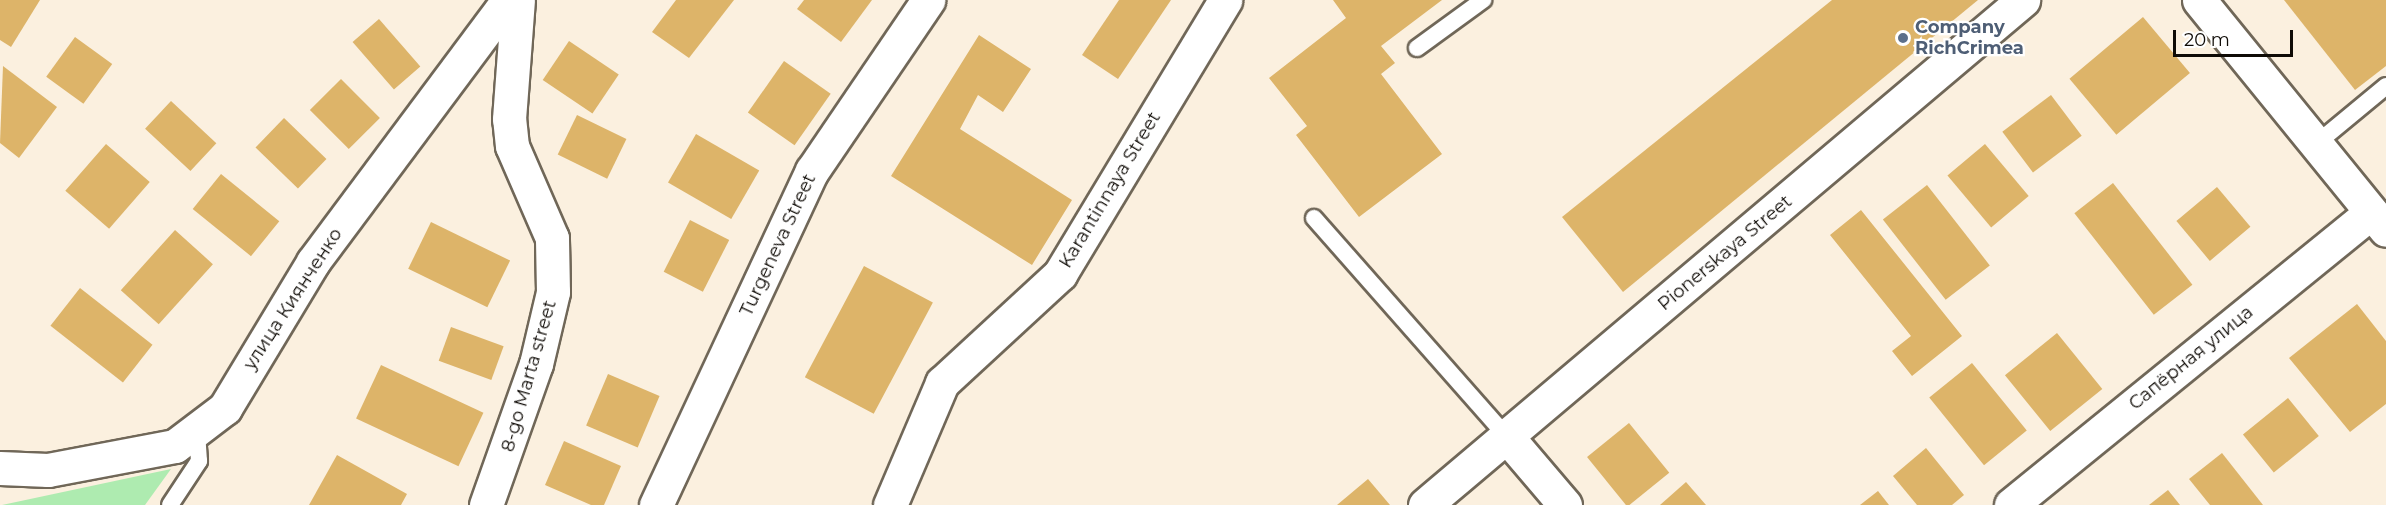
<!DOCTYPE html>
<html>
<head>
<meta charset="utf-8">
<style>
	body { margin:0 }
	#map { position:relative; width:2386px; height:505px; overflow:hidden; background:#fbf0df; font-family:Montserrat,sans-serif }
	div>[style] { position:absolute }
	.green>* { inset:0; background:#aeebb0 }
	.building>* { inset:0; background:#ddb469; transform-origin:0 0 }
	.roads { filter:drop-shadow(2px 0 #706758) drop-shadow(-2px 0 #706758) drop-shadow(0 2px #706758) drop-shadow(0 -2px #706758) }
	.service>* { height:16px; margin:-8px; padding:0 8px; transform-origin:8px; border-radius:8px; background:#fff }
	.minor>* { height:33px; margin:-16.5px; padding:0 16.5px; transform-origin:16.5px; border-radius:16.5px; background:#fff }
	.secondary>* { height:33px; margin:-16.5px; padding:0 16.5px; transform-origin:16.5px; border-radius:16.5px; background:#fff }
	.dots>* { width:16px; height:16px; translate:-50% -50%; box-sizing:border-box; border:3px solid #fff; border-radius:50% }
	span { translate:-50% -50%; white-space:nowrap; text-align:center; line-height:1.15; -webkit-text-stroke:4.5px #fff; paint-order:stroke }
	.service-label { font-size:18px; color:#4e5e75; font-weight:700 }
	.left { translate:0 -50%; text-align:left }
	.street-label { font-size:18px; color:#0f0b06 }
	.scale { position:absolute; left:2173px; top:30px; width:120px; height:27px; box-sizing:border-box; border:3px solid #0f0b06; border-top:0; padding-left:8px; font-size:18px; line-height:21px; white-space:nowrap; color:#0f0b06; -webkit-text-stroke:4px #fff; paint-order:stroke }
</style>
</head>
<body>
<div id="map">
	<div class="green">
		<div style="clip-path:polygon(171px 469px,145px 505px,2px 505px)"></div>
	</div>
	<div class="building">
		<div style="clip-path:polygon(0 0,40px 0,11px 47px,0 40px)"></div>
		<div style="clip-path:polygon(676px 0,734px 0,689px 58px,652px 32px)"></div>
		<div style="clip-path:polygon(804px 0,872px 0,841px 42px,797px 9px)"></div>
		<div style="clip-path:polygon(1119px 0,1171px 0,1118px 79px,1082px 55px)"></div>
		<div style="clip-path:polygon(1333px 0,1442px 0,1381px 46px,1395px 63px,1381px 74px,1442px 154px,1359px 217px,1296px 135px,1307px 126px,1269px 78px,1346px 18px)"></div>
		<div style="clip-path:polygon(1832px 0,1978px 0,1623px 292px,1562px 217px)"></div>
		<div style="clip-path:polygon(2284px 0,2386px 0,2386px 66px,2355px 90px)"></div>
		<div style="left:2143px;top:17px;width:73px;height:96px;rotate:50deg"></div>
		<div style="left:379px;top:19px;width:63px;height:35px;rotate:49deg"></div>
		<div style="clip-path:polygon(979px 35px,1031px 69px,1003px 112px,978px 95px,960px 129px,1072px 200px,1032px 265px,891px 176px)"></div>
		<div style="left:75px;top:37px;width:46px;height:49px;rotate:36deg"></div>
		<div style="left:569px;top:41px;width:60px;height:47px;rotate:34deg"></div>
		<div style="left:784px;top:61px;width:57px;height:63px;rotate:35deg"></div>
		<div style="clip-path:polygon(3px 66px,57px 107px,19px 158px,0 143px)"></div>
		<div style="left:341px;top:79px;width:55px;height:44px;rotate:45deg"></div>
		<div style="left:2051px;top:95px;width:51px;height:61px;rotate:53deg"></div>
		<div style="left:171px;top:101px;width:62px;height:38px;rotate:43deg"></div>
		<div style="left:577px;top:115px;width:55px;height:44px;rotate:26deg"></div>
		<div style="left:284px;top:118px;width:59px;height:41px;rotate:44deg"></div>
		<div style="left:696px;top:134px;width:73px;height:56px;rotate:30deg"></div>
		<div style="left:106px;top:144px;width:58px;height:62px;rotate:41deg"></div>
		<div style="left:1985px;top:144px;width:68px;height:49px;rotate:50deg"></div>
		<div style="left:221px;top:174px;width:75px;height:45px;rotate:39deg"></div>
		<div style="left:2113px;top:183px;width:129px;height:49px;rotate:52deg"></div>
		<div style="left:1927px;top:185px;width:102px;height:56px;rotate:52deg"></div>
		<div style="left:2217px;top:187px;width:52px;height:53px;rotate:50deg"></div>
		<div style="clip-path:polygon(1861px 210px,1962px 336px,1912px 376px,1892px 351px,1911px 336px,1830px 235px)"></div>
		<div style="left:690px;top:220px;width:44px;height:58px;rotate:27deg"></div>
		<div style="left:431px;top:222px;width:88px;height:52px;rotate:26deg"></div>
		<div style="left:175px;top:230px;width:51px;height:81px;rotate:42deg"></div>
		<div style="left:864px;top:266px;width:78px;height:126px;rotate:28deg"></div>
		<div style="left:80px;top:288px;width:92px;height:48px;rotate:38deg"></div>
		<div style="clip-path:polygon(2357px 304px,2386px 341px,2386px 404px,2350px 432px,2289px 358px)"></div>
		<div style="left:451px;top:327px;width:56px;height:36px;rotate:20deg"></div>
		<div style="left:2057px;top:333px;width:72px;height:67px;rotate:51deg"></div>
		<div style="left:1972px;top:363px;width:87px;height:55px;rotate:51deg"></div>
		<div style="left:381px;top:365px;width:113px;height:59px;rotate:25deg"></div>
		<div style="left:608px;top:374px;width:56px;height:56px;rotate:23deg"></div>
		<div style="left:2288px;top:398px;width:49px;height:58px;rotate:51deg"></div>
		<div style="left:1629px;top:423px;width:64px;height:54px;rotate:51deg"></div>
		<div style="clip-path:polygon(564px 441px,621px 466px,604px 505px,591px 505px,545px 485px)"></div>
		<div style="clip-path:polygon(1926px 448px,1964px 495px,1952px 505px,1917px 505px,1893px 476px)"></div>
		<div style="clip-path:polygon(2222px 453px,2263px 505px,2210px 505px,2189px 479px)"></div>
		<div style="clip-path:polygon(337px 455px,407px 494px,401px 505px,309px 505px)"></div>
		<div style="clip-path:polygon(1368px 479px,1390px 505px,1337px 505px)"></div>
		<div style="clip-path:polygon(1686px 482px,1706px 505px,1660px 505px)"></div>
		<div style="clip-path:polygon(2168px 490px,2180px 505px,2149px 505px)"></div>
		<div style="clip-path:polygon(1878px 491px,1889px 505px,1860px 505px)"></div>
	</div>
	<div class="roads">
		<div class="service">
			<div style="left:1417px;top:48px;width:82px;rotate:-36deg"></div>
			<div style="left:2316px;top:144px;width:91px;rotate:-39.6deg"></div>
			<div style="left:1314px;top:218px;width:293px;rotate:48.6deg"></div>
			<div style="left:170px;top:505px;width:53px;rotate:-56.6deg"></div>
			<div style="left:199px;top:461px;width:32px;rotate:-94deg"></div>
		</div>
		<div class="minor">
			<div style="left:2199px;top:0;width:296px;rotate:50.9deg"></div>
			<div style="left:1508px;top:438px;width:88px;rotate:49.6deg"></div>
			<div style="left:0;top:468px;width:48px;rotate:2.4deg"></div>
			<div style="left:48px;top:470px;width:129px;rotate:-10.7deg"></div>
			<div style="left:175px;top:446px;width:63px;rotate:-37.2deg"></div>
			<div style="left:225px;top:408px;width:170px;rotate:-58.9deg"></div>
			<div style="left:313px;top:262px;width:327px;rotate:-53.3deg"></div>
			<div style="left:486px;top:505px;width:150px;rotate:-70.5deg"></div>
			<div style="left:536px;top:364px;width:74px;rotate:-76.7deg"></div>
			<div style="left:553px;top:292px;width:54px;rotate:-91.1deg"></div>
			<div style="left:552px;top:238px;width:100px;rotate:-113.5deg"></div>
			<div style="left:512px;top:146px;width:27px;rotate:-96deg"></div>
			<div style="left:509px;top:119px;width:119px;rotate:-85.7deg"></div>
			<div style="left:656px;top:505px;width:369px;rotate:-65deg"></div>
			<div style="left:812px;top:171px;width:207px;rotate:-55.8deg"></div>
			<div style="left:1425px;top:505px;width:783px;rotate:-40.18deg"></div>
			<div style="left:2011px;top:505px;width:464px;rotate:-39.1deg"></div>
		</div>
		<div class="secondary">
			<div style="left:890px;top:505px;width:133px;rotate:-66.9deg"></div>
			<div style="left:942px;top:383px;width:161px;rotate:-42.7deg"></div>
			<div style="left:1060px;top:274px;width:320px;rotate:-58.9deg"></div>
		</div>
	</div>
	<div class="dots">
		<div style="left:1903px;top:38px;background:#5c6f8a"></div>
	</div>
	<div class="service-label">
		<span class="left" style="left:1915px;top:38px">Company<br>RichCrimea</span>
	</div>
	<div class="street-label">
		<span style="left:1110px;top:190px;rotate:-59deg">Karantinnaya Street</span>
		<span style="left:778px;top:245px;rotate:-65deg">Turgeneva Street</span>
		<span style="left:1725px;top:253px;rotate:-40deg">Pionerskaya Street</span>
		<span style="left:293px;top:299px;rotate:-57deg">улица Киянченко</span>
		<span style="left:2191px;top:358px;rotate:-39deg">Сапёрная улица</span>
		<span style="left:529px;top:376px;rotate:-74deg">8-go Marta street</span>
	</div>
	<div class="scale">20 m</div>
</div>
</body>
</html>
